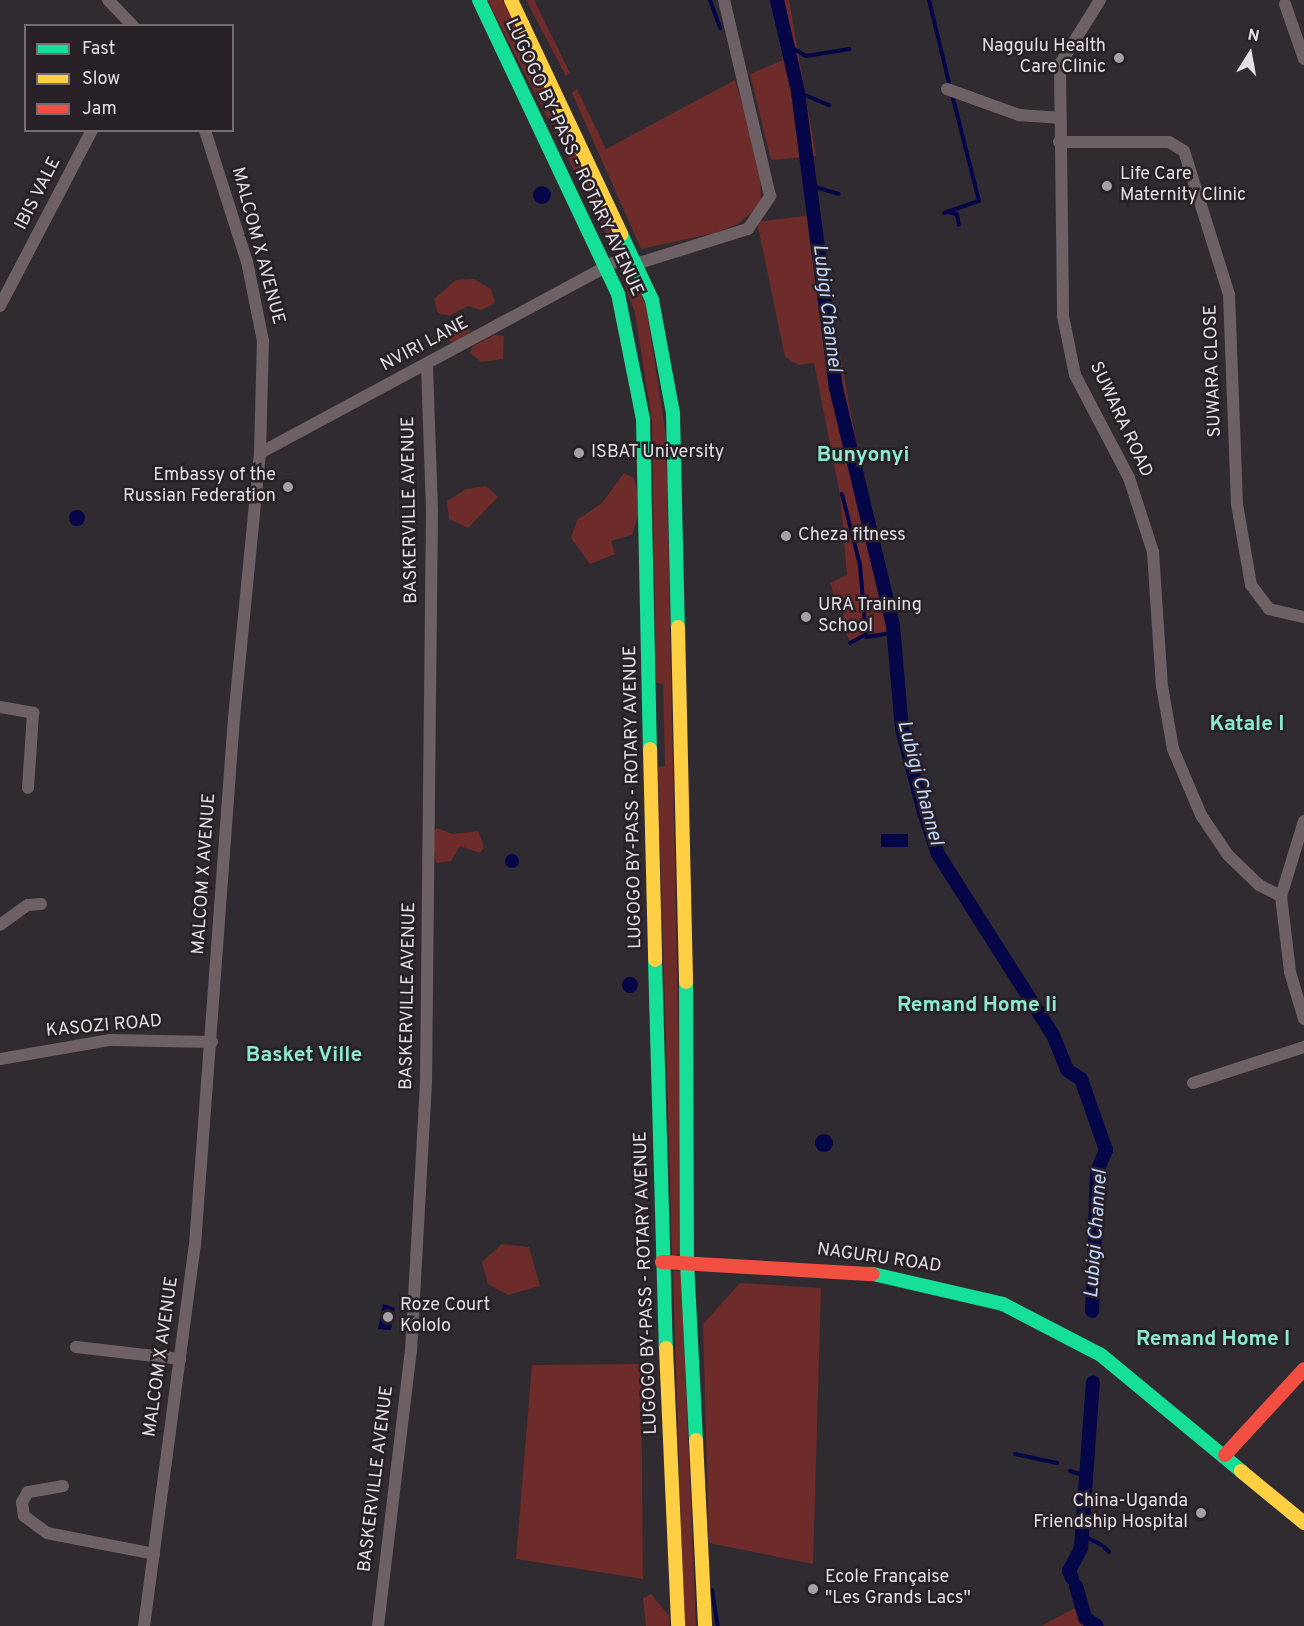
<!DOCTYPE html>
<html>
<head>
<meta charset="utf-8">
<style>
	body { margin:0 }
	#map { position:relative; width:1304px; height:1626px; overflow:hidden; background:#302b30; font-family:Overpass,sans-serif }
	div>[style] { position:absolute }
	.green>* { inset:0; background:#6d2b29 }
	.water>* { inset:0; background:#040647; transform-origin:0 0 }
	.round { border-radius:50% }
	.stream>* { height:4px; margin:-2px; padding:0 2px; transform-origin:2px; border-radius:2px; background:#040647 }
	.canal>* { height:14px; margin:-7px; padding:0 7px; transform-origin:7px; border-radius:7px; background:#040647 }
	.street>* { height:12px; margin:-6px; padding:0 6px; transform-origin:6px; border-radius:6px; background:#6d6166 }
	.fast>* { height:14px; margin:-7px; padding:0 7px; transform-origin:7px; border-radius:7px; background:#16e098 }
	.slow>* { height:14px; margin:-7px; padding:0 7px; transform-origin:7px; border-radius:7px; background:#ffcf43 }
	.jam>* { height:14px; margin:-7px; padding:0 7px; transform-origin:7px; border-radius:7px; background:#f24e42 }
	.dots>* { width:16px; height:16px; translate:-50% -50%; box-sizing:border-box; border:3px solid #272027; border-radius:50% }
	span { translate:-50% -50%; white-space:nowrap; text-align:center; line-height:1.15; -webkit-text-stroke:5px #272027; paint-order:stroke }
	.poi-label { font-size:18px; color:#e4dfe4 }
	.right { translate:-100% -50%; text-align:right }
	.left { translate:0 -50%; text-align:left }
	.street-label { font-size:18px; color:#e4dfe4 }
	.water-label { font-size:20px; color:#c0d5fe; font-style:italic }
	.quarter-label { font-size:21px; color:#8beacd; font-weight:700 }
	.legend { position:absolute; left:24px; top:24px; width:210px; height:108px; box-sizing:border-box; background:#272027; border:2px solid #736c73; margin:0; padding:8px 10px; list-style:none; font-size:18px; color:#e4dfe4 }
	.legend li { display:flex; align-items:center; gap:12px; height:30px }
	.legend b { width:30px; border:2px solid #736c73 }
	.north { position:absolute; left:1220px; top:24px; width:60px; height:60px; -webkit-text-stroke:4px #272027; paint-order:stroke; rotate:11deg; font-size:16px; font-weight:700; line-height:24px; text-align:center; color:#e4dfe4 }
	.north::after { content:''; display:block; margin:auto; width:21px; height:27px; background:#e4dfe4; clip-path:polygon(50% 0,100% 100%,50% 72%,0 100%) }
</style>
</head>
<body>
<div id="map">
	<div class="green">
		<div style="clip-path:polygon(487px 0,503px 0,596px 190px,617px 254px)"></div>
		<div style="clip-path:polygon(526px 0,534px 0,570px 73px,566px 76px)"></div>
		<div style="clip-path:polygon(771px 0,789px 0,816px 156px,771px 160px,750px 74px,783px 60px)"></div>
		<div style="clip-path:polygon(735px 80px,760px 163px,761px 204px,738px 224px,715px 233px,641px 249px,572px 93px,577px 89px,606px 149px)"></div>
		<div style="clip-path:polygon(820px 214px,832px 313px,892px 633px,850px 643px,830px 583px,847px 575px,840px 495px,814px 363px,798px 365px,785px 357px,757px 222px)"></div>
		<div style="clip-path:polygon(626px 265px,646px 305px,666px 436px,683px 1252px,672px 1257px,658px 767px,665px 766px,663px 684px,656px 683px,652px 421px,635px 313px,620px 272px)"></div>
		<div style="clip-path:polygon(474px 279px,491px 289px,495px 303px,481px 310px,468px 306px,449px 316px,438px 313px,434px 299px,456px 280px)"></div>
		<div style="clip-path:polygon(468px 323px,470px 332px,454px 343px,443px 337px)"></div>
		<div style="clip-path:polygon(494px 335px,504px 336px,503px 359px,481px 362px,470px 353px,473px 346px)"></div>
		<div style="clip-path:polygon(624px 473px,634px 478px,641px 507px,632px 535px,611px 541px,615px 554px,590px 564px,571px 538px,577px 520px,602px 503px)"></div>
		<div style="clip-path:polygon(486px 486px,498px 497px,468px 528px,449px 519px,447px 501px,466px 489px)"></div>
		<div style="clip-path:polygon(437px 828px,452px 834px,478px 831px,484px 847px,480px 853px,460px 846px,451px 861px,436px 863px,431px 835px)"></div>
		<div style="clip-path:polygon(502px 1244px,529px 1247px,540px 1286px,508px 1295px,488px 1284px,482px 1262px)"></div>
		<div style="clip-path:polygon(673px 1271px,681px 1271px,696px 1626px,684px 1626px)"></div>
		<div style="clip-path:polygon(740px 1283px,821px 1288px,813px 1564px,709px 1543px,703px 1324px)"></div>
		<div style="clip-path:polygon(641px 1364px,643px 1579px,516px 1559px,532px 1365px)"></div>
		<div style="clip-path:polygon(651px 1594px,669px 1616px,669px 1626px,646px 1626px,643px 1598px)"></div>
		<div style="clip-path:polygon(1075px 1608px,1086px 1626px,1041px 1626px)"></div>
	</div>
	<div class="water">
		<div class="round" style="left:533px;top:186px;width:18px;height:18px"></div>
		<div class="round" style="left:69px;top:510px;width:16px;height:16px"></div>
		<div style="left:908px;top:834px;width:13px;height:27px;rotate:90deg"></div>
		<div class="round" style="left:505px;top:854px;width:14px;height:14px"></div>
		<div class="round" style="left:622px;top:977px;width:16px;height:16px"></div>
		<div class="round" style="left:815px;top:1134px;width:18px;height:18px"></div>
		<div style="clip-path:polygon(383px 1304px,395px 1308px,391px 1330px,378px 1329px)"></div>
	</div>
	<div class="stream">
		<div style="left:710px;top:0;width:30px;rotate:70deg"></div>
		<div style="left:929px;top:0;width:89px;rotate:76.4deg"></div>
		<div style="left:786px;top:44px;width:23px;rotate:31deg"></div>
		<div style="left:806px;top:56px;width:44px;rotate:-9.2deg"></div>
		<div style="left:798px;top:92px;width:34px;rotate:23deg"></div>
		<div style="left:808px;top:185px;width:32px;rotate:16deg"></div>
		<div style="left:948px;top:212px;width:9px;rotate:13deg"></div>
		<div style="left:957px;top:214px;width:11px;rotate:80deg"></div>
		<div style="left:944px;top:213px;width:37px;rotate:-19deg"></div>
		<div style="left:979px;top:201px;width:110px;rotate:-104.2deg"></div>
		<div style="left:842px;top:494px;width:73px;rotate:75.8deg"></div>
		<div style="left:860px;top:565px;width:72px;rotate:85.2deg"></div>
		<div style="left:866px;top:637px;width:26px;rotate:-9deg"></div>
		<div style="left:892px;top:633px;width:7px;rotate:-82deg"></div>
		<div style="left:850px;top:643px;width:17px;rotate:-28deg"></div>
		<div style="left:1015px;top:1454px;width:43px;rotate:12.1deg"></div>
		<div style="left:1070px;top:1471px;width:17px;rotate:17deg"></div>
		<div style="left:1082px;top:1535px;width:22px;rotate:27deg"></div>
		<div style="left:1104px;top:1547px;width:7px;rotate:45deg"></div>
		<div style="left:712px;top:1590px;width:36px;rotate:81deg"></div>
	</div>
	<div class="canal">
		<div style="left:777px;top:0;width:94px;rotate:77.1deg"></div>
		<div style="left:798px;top:92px;width:298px;rotate:82.7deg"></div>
		<div style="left:836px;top:388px;width:245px;rotate:76.5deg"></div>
		<div style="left:893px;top:626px;width:103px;rotate:85deg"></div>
		<div style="left:902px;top:729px;width:86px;rotate:75.2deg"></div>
		<div style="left:924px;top:812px;width:44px;rotate:71.6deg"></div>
		<div style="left:938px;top:854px;width:214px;rotate:57.6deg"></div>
		<div style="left:1053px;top:1035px;width:38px;rotate:68deg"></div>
		<div style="left:1067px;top:1070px;width:17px;rotate:33deg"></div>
		<div style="left:1081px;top:1079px;width:75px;rotate:70.6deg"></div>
		<div style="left:1106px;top:1150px;width:23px;rotate:113deg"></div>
		<div style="left:1097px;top:1171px;width:140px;rotate:92deg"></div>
		<div style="left:1072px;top:1578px;width:8px;rotate:-113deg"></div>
		<div style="left:1069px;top:1571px;width:26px;rotate:-62deg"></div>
		<div style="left:1081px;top:1548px;width:166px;rotate:-85.9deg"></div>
		<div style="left:1076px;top:1586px;width:33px;rotate:74deg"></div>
		<div style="left:1085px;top:1618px;width:14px;rotate:34deg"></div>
	</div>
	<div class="street">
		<div style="left:108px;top:0;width:36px;rotate:46deg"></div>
		<div style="left:1100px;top:0;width:75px;rotate:122deg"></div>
		<div style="left:1060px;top:64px;width:252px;rotate:89.3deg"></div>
		<div style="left:1063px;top:316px;width:60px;rotate:78.5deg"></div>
		<div style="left:1075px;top:375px;width:116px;rotate:62.3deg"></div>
		<div style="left:1129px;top:478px;width:78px;rotate:72deg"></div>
		<div style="left:1153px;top:552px;width:134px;rotate:86.2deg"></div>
		<div style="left:1162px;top:686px;width:64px;rotate:80.1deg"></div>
		<div style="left:1173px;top:749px;width:72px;rotate:67deg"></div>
		<div style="left:1201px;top:815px;width:48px;rotate:56deg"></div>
		<div style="left:1228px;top:855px;width:43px;rotate:44.1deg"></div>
		<div style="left:1259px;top:885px;width:25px;rotate:27deg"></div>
		<div style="left:1285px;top:4px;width:58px;rotate:70.9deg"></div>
		<div style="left:947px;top:89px;width:77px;rotate:19.9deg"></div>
		<div style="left:1019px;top:115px;width:39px;rotate:4deg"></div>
		<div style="left:1059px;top:142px;width:110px"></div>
		<div style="left:1169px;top:142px;width:17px;rotate:31deg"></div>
		<div style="left:1184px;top:151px;width:151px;rotate:72.6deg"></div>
		<div style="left:1229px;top:295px;width:209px;rotate:87.8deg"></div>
		<div style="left:1237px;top:504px;width:82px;rotate:80.2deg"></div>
		<div style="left:1251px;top:585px;width:30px;rotate:53deg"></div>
		<div style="left:1269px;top:609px;width:36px;rotate:13deg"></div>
		<div style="left:636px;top:264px;width:117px;rotate:-17.4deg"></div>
		<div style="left:748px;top:229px;width:40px;rotate:-56deg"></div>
		<div style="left:770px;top:196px;width:201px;rotate:-103.2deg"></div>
		<div style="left:0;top:306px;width:199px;rotate:-62.4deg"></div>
		<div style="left:260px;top:453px;width:421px;rotate:-28.3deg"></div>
		<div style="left:0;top:707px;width:34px;rotate:10deg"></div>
		<div style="left:33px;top:713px;width:75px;rotate:93.8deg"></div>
		<div style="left:1304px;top:821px;width:78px;rotate:107deg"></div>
		<div style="left:1281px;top:896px;width:77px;rotate:83.2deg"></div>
		<div style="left:1290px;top:972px;width:49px;rotate:73.4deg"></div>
		<div style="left:0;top:925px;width:34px;rotate:-36deg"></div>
		<div style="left:28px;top:905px;width:13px;rotate:-4deg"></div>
		<div style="left:0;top:1059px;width:112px;rotate:-9.8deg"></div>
		<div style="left:110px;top:1040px;width:102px;rotate:1.1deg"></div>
		<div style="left:1193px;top:1083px;width:117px;rotate:-18deg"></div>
		<div style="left:76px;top:1347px;width:105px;rotate:6.6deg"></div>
		<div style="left:63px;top:1486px;width:36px;rotate:170deg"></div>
		<div style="left:28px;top:1492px;width:12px;rotate:121deg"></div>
		<div style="left:22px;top:1502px;width:14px;rotate:82deg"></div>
		<div style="left:24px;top:1516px;width:29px;rotate:36deg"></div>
		<div style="left:47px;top:1533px;width:109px;rotate:11.1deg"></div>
		<div style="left:144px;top:1626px;width:384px;rotate:-82.4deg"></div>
		<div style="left:195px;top:1245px;width:528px;rotate:-85.77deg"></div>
		<div style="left:234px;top:718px;width:266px;rotate:-84.4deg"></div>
		<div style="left:260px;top:453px;width:112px;rotate:-88.5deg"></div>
		<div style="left:263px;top:341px;width:81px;rotate:-101.4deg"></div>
		<div style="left:247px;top:262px;width:139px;rotate:-107.7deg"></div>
		<div style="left:378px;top:1626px;width:277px;rotate:-83.2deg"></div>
		<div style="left:411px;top:1351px;width:270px;rotate:-86.8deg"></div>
		<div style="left:426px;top:1081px;width:571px;rotate:-89.4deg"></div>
		<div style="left:432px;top:510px;width:146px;rotate:-92deg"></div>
	</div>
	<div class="fast">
		<div style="left:479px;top:0;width:325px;rotate:64.7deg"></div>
		<div style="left:618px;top:294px;width:127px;rotate:78.7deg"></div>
		<div style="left:643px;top:419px;width:330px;rotate:88.8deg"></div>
		<div style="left:621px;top:234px;width:73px;rotate:64.8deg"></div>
		<div style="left:652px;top:300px;width:115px;rotate:79.5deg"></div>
		<div style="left:673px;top:413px;width:214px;rotate:88.7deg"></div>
		<div style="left:655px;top:960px;width:388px;rotate:88.4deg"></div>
		<div style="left:686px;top:982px;width:280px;rotate:89.8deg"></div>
		<div style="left:687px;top:1262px;width:178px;rotate:87.1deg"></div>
		<div style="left:873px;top:1274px;width:133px;rotate:13deg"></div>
		<div style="left:1003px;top:1304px;width:110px;rotate:27.5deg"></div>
		<div style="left:1101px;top:1355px;width:182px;rotate:39.6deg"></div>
	</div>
	<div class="slow">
		<div style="left:511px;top:0;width:259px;rotate:64.8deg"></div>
		<div style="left:678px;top:627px;width:355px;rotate:88.7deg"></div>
		<div style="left:650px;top:749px;width:211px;rotate:88.6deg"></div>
		<div style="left:666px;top:1348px;width:278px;rotate:87.5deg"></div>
		<div style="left:696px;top:1440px;width:186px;rotate:87.2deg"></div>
		<div style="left:1241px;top:1471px;width:82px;rotate:39.5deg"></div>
	</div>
	<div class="jam">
		<div style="left:662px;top:1262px;width:211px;rotate:3.3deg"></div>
		<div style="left:1225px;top:1455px;width:117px;rotate:-47.4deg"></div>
	</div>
	<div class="dots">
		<div style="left:1119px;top:58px;background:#a5a0a5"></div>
		<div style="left:1107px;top:186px;background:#a5a0a5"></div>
		<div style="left:579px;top:453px;background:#a5a0a5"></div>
		<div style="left:288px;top:487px;background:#a5a0a5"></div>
		<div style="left:786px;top:536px;background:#a5a0a5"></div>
		<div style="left:806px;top:617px;background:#a5a0a5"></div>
		<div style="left:388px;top:1317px;background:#a5a0a5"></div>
		<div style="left:1201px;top:1513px;background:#a5a0a5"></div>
		<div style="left:813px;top:1589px;background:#a5a0a5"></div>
	</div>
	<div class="poi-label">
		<span class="right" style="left:1106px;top:58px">Naggulu Health<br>Care Clinic</span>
		<span class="left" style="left:1120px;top:186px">Life Care<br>Maternity Clinic</span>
		<span class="left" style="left:591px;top:453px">ISBAT University</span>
		<span class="right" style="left:276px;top:487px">Embassy of the<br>Russian Federation</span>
		<span class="left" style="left:798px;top:536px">Cheza fitness</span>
		<span class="left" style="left:818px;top:617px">URA Training<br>School</span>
		<span class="left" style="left:400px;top:1317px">Roze Court<br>Kololo</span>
		<span class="right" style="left:1188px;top:1513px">China-Uganda<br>Friendship Hospital</span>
		<span class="left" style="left:825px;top:1589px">Ecole Française<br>"Les Grands Lacs"</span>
	</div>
	<div class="street-label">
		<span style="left:573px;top:158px;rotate:65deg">LUGOGO BY-PASS - ROTARY AVENUE</span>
		<span style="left:39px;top:194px;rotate:-63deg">IBIS VALE</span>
		<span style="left:257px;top:246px;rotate:75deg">MALCOM X AVENUE</span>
		<span style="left:425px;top:345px;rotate:-28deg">NVIRI LANE</span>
		<span style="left:1214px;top:371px;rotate:-92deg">SUWARA CLOSE</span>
		<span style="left:1120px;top:420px;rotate:65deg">SUWARA ROAD</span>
		<span style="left:411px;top:510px;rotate:-91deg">BASKERVILLE AVENUE</span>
		<span style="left:634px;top:797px;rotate:-91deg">LUGOGO BY-PASS - ROTARY AVENUE</span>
		<span style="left:205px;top:874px;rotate:-86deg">MALCOM X AVENUE</span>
		<span style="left:409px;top:996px;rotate:-89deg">BASKERVILLE AVENUE</span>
		<span style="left:104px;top:1027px;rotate:-5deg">KASOZI ROAD</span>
		<span style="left:879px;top:1259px;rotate:8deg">NAGURU ROAD</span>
		<span style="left:647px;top:1283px;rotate:-92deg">LUGOGO BY-PASS - ROTARY AVENUE</span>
		<span style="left:162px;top:1357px;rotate:-82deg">MALCOM X AVENUE</span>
		<span style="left:377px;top:1479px;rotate:-83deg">BASKERVILLE AVENUE</span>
	</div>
	<div class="water-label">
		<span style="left:826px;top:308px;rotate:83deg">Lubigi Channel</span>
		<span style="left:919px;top:783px;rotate:75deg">Lubigi Channel</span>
		<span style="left:1097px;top:1234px;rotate:-86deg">Lubigi Channel</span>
	</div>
	<div class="quarter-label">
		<span style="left:863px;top:456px">Bunyonyi</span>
		<span style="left:1247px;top:725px">Katale I</span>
		<span style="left:977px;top:1006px">Remand Home Ii</span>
		<span style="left:304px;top:1056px">Basket Ville</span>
		<span style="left:1213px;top:1340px">Remand Home I</span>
	</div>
	<ul class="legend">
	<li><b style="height:8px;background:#16e098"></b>Fast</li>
	<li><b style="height:8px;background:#ffcf43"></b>Slow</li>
	<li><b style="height:8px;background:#f24e42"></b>Jam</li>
	</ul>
	<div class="north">N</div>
</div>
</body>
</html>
